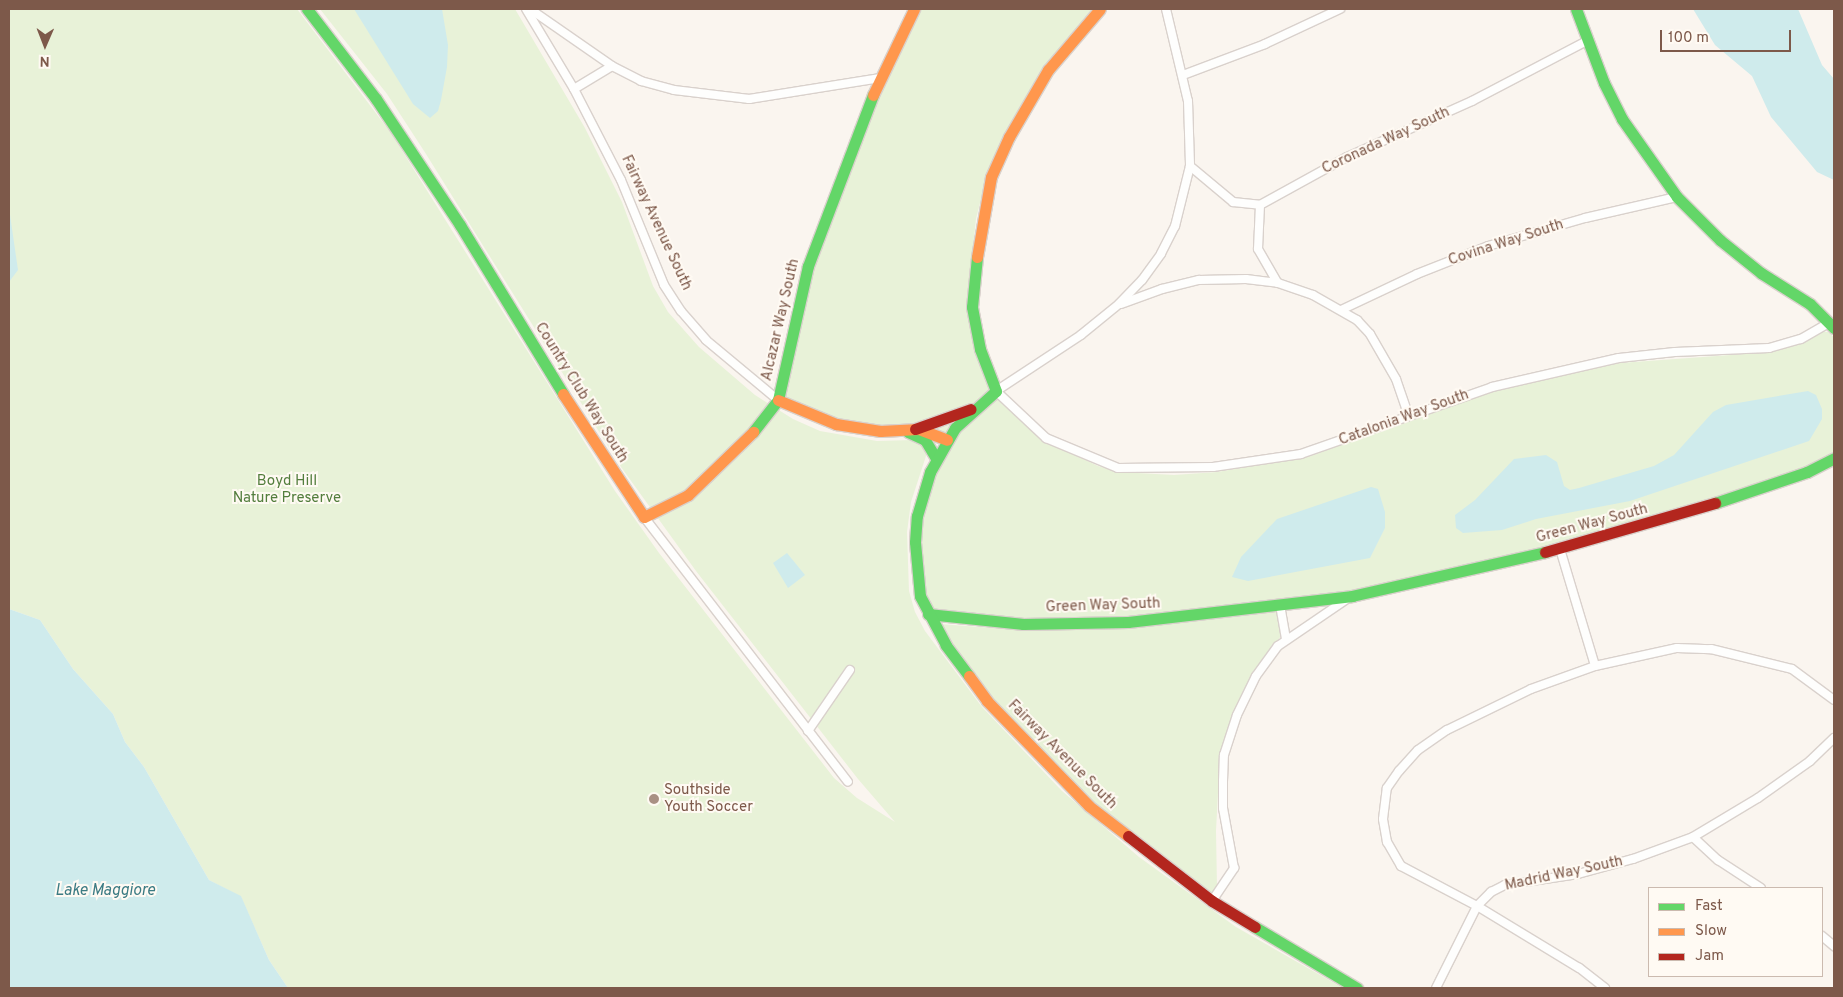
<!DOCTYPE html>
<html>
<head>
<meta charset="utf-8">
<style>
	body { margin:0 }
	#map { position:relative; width:1843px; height:997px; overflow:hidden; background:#faf5ef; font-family:Overpass,sans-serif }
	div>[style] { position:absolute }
	.green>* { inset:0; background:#e8f2d8 }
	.water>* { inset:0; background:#cfebec }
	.roads { filter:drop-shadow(1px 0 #d9d1cc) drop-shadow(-1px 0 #d9d1cc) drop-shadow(0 1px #d9d1cc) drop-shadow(0 -1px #d9d1cc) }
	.street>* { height:8px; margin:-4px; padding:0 4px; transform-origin:4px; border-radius:4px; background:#fefefd }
	.fast>* { height:11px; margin:-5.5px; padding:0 5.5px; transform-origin:5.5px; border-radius:5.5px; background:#63d668 }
	.slow>* { height:11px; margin:-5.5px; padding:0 5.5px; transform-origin:5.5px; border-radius:5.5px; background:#ff974d }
	.jam>* { height:11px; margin:-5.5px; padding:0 5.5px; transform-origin:5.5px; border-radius:5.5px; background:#b3261e }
	.dots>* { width:14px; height:14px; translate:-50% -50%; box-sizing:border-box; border:2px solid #fffaf3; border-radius:50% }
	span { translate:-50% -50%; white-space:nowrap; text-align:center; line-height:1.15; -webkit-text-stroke:4px #fffaf3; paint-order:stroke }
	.street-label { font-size:15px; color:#7d594a }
	.park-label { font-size:15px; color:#537e3d }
	.poi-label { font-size:15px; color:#7d594a }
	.left { translate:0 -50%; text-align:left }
	.water-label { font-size:16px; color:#3b7b83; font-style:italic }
	.frame { position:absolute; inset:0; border:10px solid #7d594a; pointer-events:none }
	.legend { position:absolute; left:1648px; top:887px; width:175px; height:90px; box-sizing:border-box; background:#fffaf3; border:1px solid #cbbaaf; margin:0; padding:6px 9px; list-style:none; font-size:15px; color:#7d594a }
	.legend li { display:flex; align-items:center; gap:10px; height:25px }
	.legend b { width:25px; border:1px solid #cbbaaf }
	.north { position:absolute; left:20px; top:20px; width:50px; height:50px; -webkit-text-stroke:4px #fffaf3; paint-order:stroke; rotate:181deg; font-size:14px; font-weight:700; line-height:20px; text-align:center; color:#7d594a }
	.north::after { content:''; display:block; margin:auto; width:18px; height:22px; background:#7d594a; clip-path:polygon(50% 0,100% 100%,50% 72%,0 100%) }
	.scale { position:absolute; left:1660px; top:30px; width:131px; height:22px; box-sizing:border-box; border:2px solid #7d594a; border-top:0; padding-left:6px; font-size:15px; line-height:18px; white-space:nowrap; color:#7d594a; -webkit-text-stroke:4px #fffaf3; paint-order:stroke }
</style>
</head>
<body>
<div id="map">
	<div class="green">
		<div style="clip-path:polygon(9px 9px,297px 9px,391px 133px,615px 491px,659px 553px,834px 778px,857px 798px,895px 822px,858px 779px,696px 571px,621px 467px,426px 154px,387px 94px,320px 9px,515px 9px,585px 128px,622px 202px,653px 286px,668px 312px,699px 347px,755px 395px,793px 419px,820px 431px,877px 441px,912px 440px,926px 448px,926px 456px,911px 502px,907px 532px,909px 591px,915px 612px,925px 631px,982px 707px,1062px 791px,1139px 857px,1236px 927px,1343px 988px,288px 988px,269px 960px,241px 897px,209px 880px,144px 767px,125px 742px,113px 714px,73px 669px,40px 620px,9px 609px)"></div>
		<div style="clip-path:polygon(919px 9px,1094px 9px,1037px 78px,1007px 130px,987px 175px,976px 219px,968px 295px,991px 389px,943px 440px,837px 419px,783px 397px,812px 267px,850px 162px,884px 79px)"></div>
		<div style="clip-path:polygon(1822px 332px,1828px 332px,1834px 337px,1834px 452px,1806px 468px,1678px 510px,1559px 544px,1351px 591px,1128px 617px,1022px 620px,933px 614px,925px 595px,919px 546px,927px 495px,947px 449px,973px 415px,996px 398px,1039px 438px,1098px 466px,1119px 472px,1174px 475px,1217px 472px,1311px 456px,1469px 398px,1541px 379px,1620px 363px,1772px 352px,1794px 346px)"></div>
		<div style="clip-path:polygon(1277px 611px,1281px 636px,1252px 673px,1233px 714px,1220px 755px,1216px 831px,1217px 887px,1211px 894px,1092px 802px,990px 698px,939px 624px,1022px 630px,1128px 628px)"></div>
	</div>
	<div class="water">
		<div style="clip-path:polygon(354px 9px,442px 9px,448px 45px,447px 67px,441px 100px,438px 111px,430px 118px,413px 104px)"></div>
		<div style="clip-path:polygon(1693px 9px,1798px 9px,1822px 65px,1834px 79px,1834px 180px,1817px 172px,1771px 117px,1752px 76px,1715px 45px)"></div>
		<div style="clip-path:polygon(9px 208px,18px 270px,9px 282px)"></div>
		<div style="clip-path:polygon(1808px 391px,1816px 395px,1822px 409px,1822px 419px,1809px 441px,1630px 501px,1536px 519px,1502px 530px,1463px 533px,1456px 528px,1455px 515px,1475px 500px,1514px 459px,1546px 455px,1557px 462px,1564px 486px,1570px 490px,1579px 488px,1654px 466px,1674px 455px,1713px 412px,1726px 405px)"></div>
		<div style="clip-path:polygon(1371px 487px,1378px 489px,1385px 512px,1385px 528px,1370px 558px,1248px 581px,1232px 577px,1241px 557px,1277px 519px)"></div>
		<div style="clip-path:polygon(787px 553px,805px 575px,788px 588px,773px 563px)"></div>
		<div style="clip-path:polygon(9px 609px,40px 620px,73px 669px,113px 714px,125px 742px,144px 767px,209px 880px,241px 896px,269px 960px,288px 988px,9px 988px)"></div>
	</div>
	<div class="roads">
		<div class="street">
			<div style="left:526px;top:9px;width:93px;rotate:59deg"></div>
			<div style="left:574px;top:89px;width:102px;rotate:62.7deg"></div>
			<div style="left:621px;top:180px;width:113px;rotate:67.7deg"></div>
			<div style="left:664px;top:285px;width:31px;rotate:57deg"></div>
			<div style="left:681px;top:311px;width:38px;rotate:49deg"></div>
			<div style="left:706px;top:340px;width:94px;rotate:39.8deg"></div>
			<div style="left:530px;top:9px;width:100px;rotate:34.8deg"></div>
			<div style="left:612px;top:66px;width:33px;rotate:27deg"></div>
			<div style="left:641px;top:81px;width:34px;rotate:15deg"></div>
			<div style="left:674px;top:90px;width:76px;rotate:6.8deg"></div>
			<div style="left:749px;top:99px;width:133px;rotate:-9.1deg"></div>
			<div style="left:1166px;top:9px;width:95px;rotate:76.6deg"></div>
			<div style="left:1188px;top:101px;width:65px;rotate:88.2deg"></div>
			<div style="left:1190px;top:166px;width:56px;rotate:39.9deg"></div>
			<div style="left:1233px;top:202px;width:27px;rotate:6deg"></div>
			<div style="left:1183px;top:75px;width:88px;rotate:-20.7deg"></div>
			<div style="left:1265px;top:44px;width:83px;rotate:-25deg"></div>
			<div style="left:574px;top:89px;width:44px;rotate:-31.2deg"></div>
			<div style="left:1190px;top:166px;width:62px;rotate:104deg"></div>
			<div style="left:1175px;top:226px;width:31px;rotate:117deg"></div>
			<div style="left:1161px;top:254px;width:32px;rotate:126deg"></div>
			<div style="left:1142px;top:280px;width:33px;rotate:134deg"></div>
			<div style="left:1119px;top:304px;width:49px;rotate:140.8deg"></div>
			<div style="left:1081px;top:335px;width:102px;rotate:146.6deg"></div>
			<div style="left:996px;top:391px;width:69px;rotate:43.2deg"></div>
			<div style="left:1046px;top:438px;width:78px;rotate:22.6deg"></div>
			<div style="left:1118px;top:468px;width:95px;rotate:-0.6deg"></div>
			<div style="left:1213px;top:467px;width:89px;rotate:-8.4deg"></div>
			<div style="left:1301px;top:454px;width:202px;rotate:-19.3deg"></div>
			<div style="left:1492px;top:387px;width:130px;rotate:-12.9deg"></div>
			<div style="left:1619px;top:358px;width:56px;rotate:-6.1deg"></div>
			<div style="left:1675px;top:352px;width:94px;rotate:-2.4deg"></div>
			<div style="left:1769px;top:348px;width:33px;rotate:-16deg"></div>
			<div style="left:1801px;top:339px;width:32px;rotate:-30deg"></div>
			<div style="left:1260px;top:205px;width:99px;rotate:-28.9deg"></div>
			<div style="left:1347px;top:157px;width:137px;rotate:-24.1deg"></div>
			<div style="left:1472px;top:101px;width:130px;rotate:-27.6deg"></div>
			<div style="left:1260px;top:205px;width:44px;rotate:92.6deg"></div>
			<div style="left:1258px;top:249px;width:39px;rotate:60deg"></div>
			<div style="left:1121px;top:304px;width:44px;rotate:-20.1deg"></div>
			<div style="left:1162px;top:289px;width:38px;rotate:-14deg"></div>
			<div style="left:1199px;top:280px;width:47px;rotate:-1.2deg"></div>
			<div style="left:1246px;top:279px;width:32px;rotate:7deg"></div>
			<div style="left:1278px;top:283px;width:37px;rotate:19deg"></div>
			<div style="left:1313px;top:295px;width:51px;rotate:29.6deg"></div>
			<div style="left:1357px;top:320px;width:19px;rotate:47deg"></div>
			<div style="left:1370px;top:334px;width:52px;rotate:60deg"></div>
			<div style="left:1396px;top:379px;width:37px;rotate:71deg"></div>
			<div style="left:1341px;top:310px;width:84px;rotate:-25.3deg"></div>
			<div style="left:1417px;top:274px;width:76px;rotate:-21.5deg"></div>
			<div style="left:1488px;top:246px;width:101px;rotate:-16.1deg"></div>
			<div style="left:1585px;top:218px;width:94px;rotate:-12.9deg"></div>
			<div style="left:644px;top:517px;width:334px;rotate:52.4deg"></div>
			<div style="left:1560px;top:549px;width:122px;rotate:73.3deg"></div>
			<div style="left:1280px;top:605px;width:35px;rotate:80deg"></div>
			<div style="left:808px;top:731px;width:74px;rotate:-55.5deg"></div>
			<div style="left:1693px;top:837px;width:34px;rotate:43deg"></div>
			<div style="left:1718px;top:860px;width:51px;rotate:33.1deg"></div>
			<div style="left:1212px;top:901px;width:40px;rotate:-56deg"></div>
			<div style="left:1234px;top:868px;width:61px;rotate:-100.4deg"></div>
			<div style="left:1223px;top:808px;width:27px;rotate:-90deg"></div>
			<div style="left:1223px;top:781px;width:26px;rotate:-88deg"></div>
			<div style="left:1224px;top:755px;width:42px;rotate:-72deg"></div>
			<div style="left:1237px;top:715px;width:43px;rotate:-64deg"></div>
			<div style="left:1256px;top:676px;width:37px;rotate:-54deg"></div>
			<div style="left:1278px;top:646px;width:83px;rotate:-34.3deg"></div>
			<div style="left:1822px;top:936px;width:16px;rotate:40deg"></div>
			<div style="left:1436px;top:988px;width:92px;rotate:-63.4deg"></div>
			<div style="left:1477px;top:906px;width:20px;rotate:-45deg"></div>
			<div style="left:1491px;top:892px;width:16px;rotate:-27deg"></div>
			<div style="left:1505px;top:885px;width:74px;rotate:-8.6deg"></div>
			<div style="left:1578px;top:874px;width:57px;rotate:-15.3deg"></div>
			<div style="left:1633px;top:859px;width:64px;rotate:-20.1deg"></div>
			<div style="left:1693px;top:837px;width:76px;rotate:-31deg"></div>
			<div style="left:1758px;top:798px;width:64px;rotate:-35.4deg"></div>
			<div style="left:1810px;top:761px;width:33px;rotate:-44deg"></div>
			<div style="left:1605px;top:988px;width:33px;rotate:-142deg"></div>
			<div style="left:1579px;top:968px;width:119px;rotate:-148.7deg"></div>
			<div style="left:1477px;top:906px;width:86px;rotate:-152.2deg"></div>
			<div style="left:1401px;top:866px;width:28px;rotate:-120deg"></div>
			<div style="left:1387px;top:842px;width:23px;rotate:-100deg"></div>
			<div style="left:1383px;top:819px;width:31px;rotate:-83deg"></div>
			<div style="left:1387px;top:788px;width:21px;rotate:-55deg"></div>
			<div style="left:1399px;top:771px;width:28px;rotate:-48deg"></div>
			<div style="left:1418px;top:750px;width:35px;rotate:-35deg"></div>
			<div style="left:1447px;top:730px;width:93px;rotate:-26deg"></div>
			<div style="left:1531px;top:689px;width:68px;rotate:-19.8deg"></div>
			<div style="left:1595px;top:666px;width:84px;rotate:-12.4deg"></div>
			<div style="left:1677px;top:648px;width:34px;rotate:2deg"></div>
			<div style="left:1711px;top:649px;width:83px;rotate:13.9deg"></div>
			<div style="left:1792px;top:669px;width:52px;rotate:36.4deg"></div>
		</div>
		<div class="fast">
			<div style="left:307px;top:9px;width:113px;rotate:52.5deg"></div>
			<div style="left:376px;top:99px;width:151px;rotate:56.3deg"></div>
			<div style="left:460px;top:225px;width:198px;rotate:58.6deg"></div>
			<div style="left:1576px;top:9px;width:79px;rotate:69.3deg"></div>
			<div style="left:1604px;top:83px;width:40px;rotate:63.4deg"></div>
			<div style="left:1622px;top:119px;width:95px;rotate:54.8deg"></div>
			<div style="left:1677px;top:197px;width:61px;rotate:45deg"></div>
			<div style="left:1720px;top:240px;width:53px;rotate:38.8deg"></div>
			<div style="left:1761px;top:273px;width:58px;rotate:32.3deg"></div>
			<div style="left:1810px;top:304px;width:34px;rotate:45deg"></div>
			<div style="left:753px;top:432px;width:41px;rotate:-52deg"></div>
			<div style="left:778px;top:400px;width:137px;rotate:-77.4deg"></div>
			<div style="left:808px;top:266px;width:183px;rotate:-69.2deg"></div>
			<div style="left:908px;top:432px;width:19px;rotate:25deg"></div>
			<div style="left:925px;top:440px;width:21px;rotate:59deg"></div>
			<div style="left:1715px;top:503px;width:97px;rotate:-18.6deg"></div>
			<div style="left:1807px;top:472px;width:30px;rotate:-27deg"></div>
			<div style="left:928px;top:614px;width:96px;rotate:6deg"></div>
			<div style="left:1023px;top:624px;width:105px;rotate:-1.1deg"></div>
			<div style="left:1128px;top:622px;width:226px;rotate:-6.6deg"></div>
			<div style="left:1352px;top:596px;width:198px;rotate:-12.8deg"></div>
			<div style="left:969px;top:676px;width:39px;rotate:-127deg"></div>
			<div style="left:946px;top:645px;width:55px;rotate:-118deg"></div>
			<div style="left:920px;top:596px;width:54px;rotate:-95.3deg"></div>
			<div style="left:915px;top:542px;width:26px;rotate:-86deg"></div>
			<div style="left:917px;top:516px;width:46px;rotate:-73.5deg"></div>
			<div style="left:930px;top:472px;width:51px;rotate:-60.4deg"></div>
			<div style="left:955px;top:428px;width:55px;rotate:-42.1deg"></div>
			<div style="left:996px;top:391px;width:45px;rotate:-110.9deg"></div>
			<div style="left:980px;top:349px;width:43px;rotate:-100.8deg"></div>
			<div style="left:972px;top:307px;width:50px;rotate:-84.3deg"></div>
			<div style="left:1255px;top:927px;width:119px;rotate:30.9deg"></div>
		</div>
		<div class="slow">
			<div style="left:873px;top:95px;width:95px;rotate:-64.5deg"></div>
			<div style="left:977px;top:257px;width:81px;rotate:-80.1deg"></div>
			<div style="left:991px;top:177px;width:44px;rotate:-65.8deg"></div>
			<div style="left:1009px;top:137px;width:78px;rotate:-59.8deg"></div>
			<div style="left:1048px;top:70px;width:80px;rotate:-49.6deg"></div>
			<div style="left:563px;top:394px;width:147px;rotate:56.6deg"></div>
			<div style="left:644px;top:517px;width:49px;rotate:-26.6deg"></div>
			<div style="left:688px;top:495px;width:91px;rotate:-44.1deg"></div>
			<div style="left:778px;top:400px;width:63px;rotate:22.5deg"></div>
			<div style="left:836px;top:424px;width:45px;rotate:9deg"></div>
			<div style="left:880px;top:431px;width:39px;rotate:-3deg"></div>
			<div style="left:919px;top:429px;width:30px;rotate:21deg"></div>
			<div style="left:969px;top:676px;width:31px;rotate:54deg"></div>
			<div style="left:987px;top:701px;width:146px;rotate:45.8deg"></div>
			<div style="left:1089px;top:806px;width:49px;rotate:37.6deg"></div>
		</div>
		<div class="jam">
			<div style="left:915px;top:429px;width:59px;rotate:-19.7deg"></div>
			<div style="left:1545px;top:552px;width:177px;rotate:-16.1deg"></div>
			<div style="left:1128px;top:836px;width:106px;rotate:37.7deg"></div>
			<div style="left:1212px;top:901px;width:50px;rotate:31.2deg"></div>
		</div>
	</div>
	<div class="dots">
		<div style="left:654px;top:799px;background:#a99084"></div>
	</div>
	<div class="street-label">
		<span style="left:1386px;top:141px;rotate:-25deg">Coronada Way South</span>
		<span style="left:656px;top:223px;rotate:65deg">Fairway Avenue South</span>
		<span style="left:1506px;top:243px;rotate:-18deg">Covina Way South</span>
		<span style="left:781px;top:320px;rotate:-77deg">Alcazar Way South</span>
		<span style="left:581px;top:393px;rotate:58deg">Country Club Way South</span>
		<span style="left:1404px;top:418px;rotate:-20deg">Catalonia Way South</span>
		<span style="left:1592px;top:524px;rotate:-15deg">Green Way South</span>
		<span style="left:1103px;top:606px;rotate:-2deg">Green Way South</span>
		<span style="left:1062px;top:755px;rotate:45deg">Fairway Avenue South</span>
		<span style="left:1564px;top:874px;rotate:-12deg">Madrid Way South</span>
	</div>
	<div class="park-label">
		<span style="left:287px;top:490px">Boyd Hill<br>Nature Preserve</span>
	</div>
	<div class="poi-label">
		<span class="left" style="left:664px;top:799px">Southside<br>Youth Soccer</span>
	</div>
	<div class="water-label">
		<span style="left:105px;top:891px">Lake Maggiore</span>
	</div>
	<div class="frame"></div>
	<ul class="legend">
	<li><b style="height:6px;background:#63d668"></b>Fast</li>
	<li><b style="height:6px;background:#ff974d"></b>Slow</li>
	<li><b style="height:6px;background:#b3261e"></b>Jam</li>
	</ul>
	<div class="north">N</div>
	<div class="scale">100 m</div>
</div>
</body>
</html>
